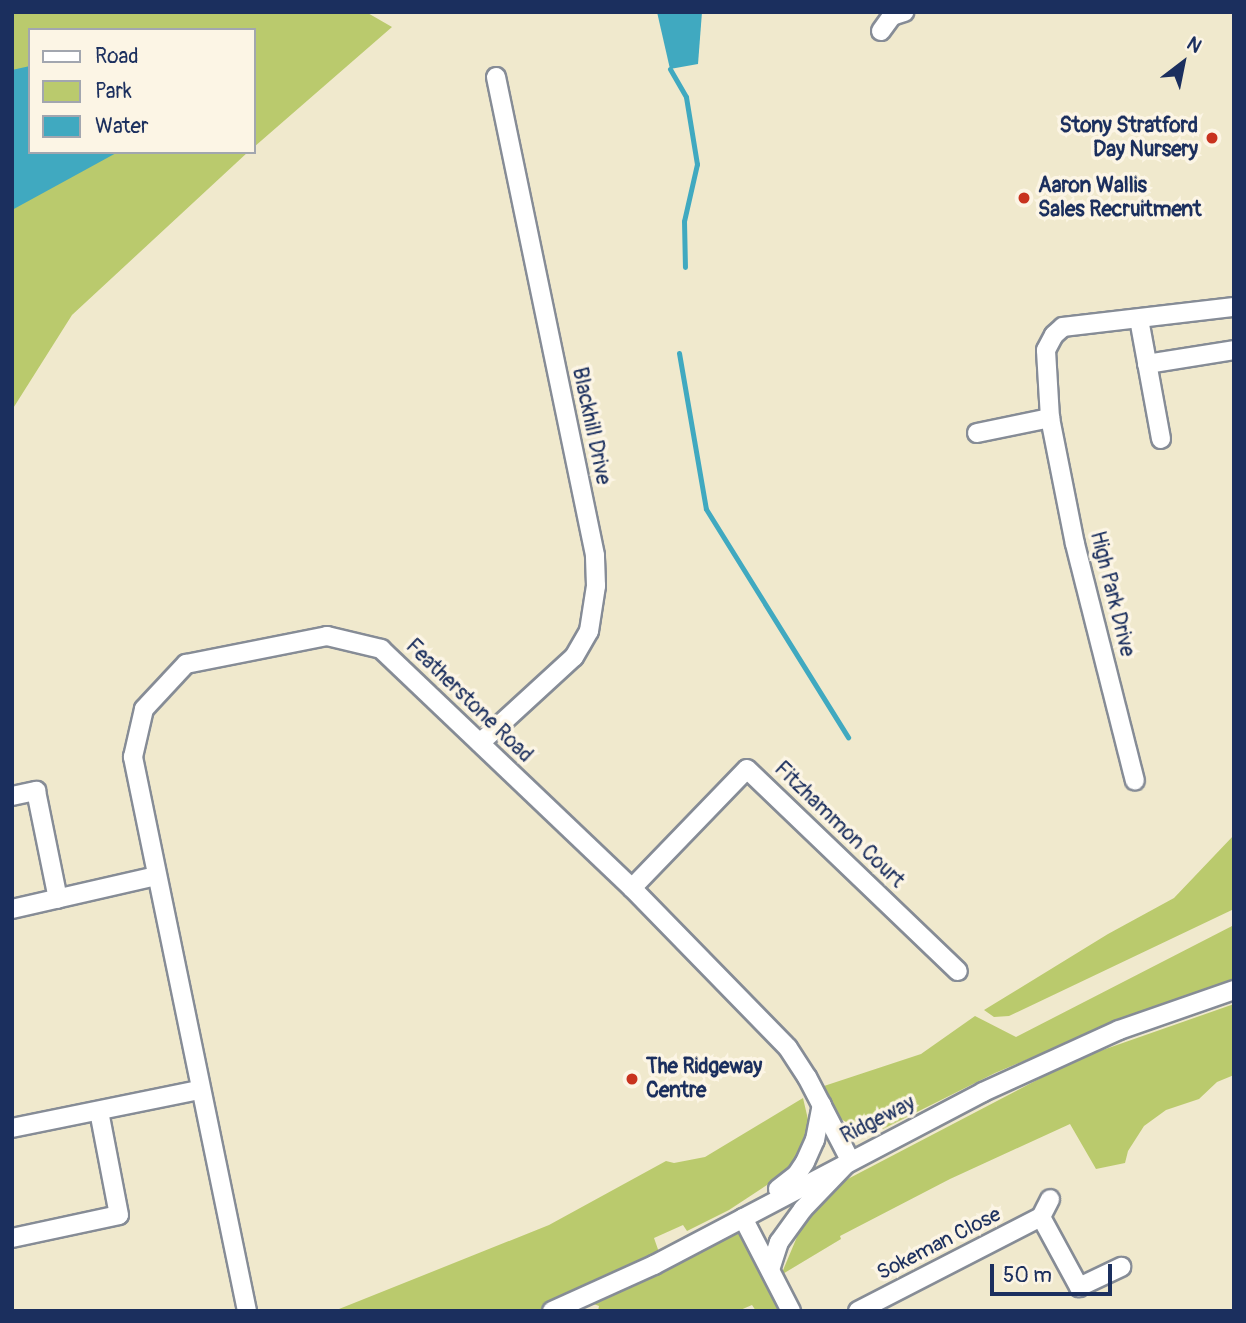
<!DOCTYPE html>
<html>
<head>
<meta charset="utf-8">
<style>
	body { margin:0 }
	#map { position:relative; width:1246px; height:1323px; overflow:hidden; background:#f0e9cd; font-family:Pangolin,sans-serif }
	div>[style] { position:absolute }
	.green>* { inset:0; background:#baca6d }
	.water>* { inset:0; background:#40a9c0 }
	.stream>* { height:5px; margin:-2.5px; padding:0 2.5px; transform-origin:2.5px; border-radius:2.5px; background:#40a9c0 }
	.roads { filter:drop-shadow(2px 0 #868c96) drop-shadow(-2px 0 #868c96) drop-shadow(0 2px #868c96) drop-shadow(0 -2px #868c96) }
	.minor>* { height:18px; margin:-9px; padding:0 9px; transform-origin:9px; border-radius:9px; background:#fff }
	.dots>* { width:19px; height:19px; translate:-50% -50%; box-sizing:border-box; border:4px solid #fcf5e5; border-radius:50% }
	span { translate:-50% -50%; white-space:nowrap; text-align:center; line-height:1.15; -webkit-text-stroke:7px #fcf5e5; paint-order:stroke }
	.poi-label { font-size:21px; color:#1b2f5e; font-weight:700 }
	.right { translate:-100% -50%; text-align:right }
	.left { translate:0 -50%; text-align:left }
	.street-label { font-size:21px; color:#1b2f5e }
	.frame { position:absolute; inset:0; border:14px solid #1b2f5e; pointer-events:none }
	.legend { position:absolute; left:28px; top:28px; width:228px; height:126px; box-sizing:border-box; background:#fcf5e5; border:2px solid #a2a6af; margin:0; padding:9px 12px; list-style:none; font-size:21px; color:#1b2f5e }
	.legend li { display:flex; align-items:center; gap:14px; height:35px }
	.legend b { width:35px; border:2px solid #a2a6af }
	.north { position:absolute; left:1148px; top:28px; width:70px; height:70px; -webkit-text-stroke:5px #fcf5e5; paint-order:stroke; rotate:32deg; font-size:19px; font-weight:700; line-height:28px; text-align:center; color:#1b2f5e }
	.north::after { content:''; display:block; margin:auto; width:24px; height:32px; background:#1b2f5e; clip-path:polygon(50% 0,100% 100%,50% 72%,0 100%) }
	.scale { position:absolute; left:990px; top:1264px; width:122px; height:32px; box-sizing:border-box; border:4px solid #1b2f5e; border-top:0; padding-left:9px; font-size:21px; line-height:24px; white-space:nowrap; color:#1b2f5e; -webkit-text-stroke:5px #fcf5e5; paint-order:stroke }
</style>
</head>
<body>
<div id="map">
	<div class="green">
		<div style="clip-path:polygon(12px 12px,366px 12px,392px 27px,254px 147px,254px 30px,30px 30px,30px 152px,248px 152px,72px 315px,12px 410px)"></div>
		<div style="clip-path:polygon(1234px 835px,1234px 909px,1009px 1016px,994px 1017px,984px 1010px,1108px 934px,1174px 898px)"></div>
		<div style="clip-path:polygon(1234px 925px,1234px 980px,1088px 1034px,995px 1073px,883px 1129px,856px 1128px,841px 1119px,821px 1087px,921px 1054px,975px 1016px,1016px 1037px)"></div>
		<div style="clip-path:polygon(1234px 1004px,1234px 1075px,1217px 1082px,1199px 1099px,1166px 1110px,1144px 1126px,1128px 1151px,1125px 1163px,1096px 1169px,1070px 1124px,950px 1179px,840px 1236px,841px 1239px,781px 1275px,802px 1225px,842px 1182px,1077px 1059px)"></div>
		<div style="clip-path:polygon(803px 1098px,810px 1128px,805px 1151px,793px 1168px,729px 1210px,687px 1231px,683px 1225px,654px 1238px,661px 1258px,743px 1218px,791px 1311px,756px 1311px,752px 1305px,738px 1311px,598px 1311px,599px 1306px,591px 1303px,584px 1306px,584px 1311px,334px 1311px,549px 1225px,666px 1161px,674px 1163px,705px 1157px)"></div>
	</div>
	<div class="water">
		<div style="clip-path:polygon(657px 12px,702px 12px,698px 64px,670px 69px)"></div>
		<div style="clip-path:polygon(30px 66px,30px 152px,118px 152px,12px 210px,12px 70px)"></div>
	</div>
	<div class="stream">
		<div style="left:670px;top:69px;width:32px;rotate:60deg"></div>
		<div style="left:686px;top:97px;width:68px;rotate:80.7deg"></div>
		<div style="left:697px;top:164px;width:58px;rotate:102.8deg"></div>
		<div style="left:684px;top:221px;width:46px;rotate:88.8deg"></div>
		<div style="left:679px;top:353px;width:158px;rotate:80.2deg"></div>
		<div style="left:706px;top:509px;width:269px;rotate:58.1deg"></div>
	</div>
	<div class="roads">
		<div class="minor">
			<div style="left:881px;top:31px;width:19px;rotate:-54deg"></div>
			<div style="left:892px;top:16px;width:13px;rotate:-18deg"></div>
			<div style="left:1139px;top:319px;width:122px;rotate:79.6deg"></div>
			<div style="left:1147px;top:364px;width:88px;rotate:-9.1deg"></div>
			<div style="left:1050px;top:418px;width:128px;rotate:78.8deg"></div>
			<div style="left:1075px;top:544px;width:244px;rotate:75.8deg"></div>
			<div style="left:977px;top:433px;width:75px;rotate:-11.6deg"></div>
			<div style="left:1050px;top:418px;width:68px;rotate:-93.4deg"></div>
			<div style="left:1046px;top:350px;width:17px;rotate:-62deg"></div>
			<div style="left:1054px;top:335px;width:12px;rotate:-42deg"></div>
			<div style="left:1063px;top:327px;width:172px;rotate:-6.7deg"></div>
			<div style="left:480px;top:743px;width:127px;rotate:-42.5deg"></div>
			<div style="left:574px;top:657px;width:30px;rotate:-60deg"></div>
			<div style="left:589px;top:631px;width:46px;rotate:-81.2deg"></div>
			<div style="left:596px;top:586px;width:31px;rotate:-92deg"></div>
			<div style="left:595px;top:555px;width:488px;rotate:-101.7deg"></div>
			<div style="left:12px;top:796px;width:25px;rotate:-12deg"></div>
			<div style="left:36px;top:791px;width:110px;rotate:78.5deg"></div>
			<div style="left:632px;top:888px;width:165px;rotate:-46deg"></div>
			<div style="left:747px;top:769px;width:292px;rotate:43.8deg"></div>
			<div style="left:12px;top:909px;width:148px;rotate:-12.9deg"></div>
			<div style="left:12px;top:1128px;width:191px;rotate:-11.5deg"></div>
			<div style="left:778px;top:1189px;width:24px;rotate:-38deg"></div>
			<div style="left:797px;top:1174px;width:14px;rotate:-56deg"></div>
			<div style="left:805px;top:1162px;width:24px;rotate:-66deg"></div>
			<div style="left:815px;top:1140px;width:36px;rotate:-79deg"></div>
			<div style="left:1041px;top:1217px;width:20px;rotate:-63deg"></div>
			<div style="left:743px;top:1218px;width:105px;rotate:62.7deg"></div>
			<div style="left:12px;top:1238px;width:109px;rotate:-12.1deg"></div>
			<div style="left:119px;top:1215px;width:106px;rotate:-100.9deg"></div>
			<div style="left:247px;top:1311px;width:566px;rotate:-101.63deg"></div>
			<div style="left:133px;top:757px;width:49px;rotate:-77.1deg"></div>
			<div style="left:144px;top:709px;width:62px;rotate:-47deg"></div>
			<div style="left:186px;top:664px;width:144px;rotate:-11.2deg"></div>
			<div style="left:327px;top:636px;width:56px;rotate:13.5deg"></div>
			<div style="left:381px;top:649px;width:347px;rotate:43.6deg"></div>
			<div style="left:632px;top:888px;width:223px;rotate:45.7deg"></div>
			<div style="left:788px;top:1048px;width:35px;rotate:57deg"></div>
			<div style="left:807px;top:1077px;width:93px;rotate:62.6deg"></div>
			<div style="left:850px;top:1160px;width:68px;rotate:133.8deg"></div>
			<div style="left:803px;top:1209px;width:41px;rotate:126deg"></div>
			<div style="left:779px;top:1242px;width:28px;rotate:108deg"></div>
			<div style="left:552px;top:1311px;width:112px;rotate:-24.3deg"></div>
			<div style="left:654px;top:1265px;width:372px;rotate:-27.7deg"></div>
			<div style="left:983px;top:1092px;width:149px;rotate:-24.5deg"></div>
			<div style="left:1119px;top:1030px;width:122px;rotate:-19.2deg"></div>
			<div style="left:858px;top:1311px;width:206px;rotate:-27.2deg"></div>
			<div style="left:1041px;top:1217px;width:80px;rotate:61.5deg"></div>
			<div style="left:1079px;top:1287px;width:47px;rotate:-25.5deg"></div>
		</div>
	</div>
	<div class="dots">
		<div style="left:1212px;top:138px;background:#c8321e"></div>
		<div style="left:1024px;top:198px;background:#c8321e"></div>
		<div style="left:632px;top:1079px;background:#c8321e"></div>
	</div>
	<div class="poi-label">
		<span class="right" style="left:1198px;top:138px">Stony Stratford<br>Day Nursery</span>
		<span class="left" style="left:1038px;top:198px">Aaron Wallis<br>Sales Recruitment</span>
		<span class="left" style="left:646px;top:1079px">The Ridgeway<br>Centre</span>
	</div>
	<div class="street-label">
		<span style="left:591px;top:426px;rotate:78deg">Blackhill Drive</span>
		<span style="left:1112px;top:594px;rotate:76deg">High Park Drive</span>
		<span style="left:469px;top:701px;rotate:44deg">Featherstone Road</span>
		<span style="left:839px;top:825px;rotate:44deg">Fitzhammon Court</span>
		<span style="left:878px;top:1120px;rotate:-27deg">Ridgeway</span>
		<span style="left:939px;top:1244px;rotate:-27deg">Sokeman Close</span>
	</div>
	<div class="frame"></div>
	<ul class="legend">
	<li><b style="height:9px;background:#fff"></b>Road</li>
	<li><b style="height:19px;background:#baca6d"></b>Park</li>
	<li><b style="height:19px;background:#40a9c0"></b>Water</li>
	</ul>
	<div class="north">N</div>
	<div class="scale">50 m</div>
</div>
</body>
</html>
